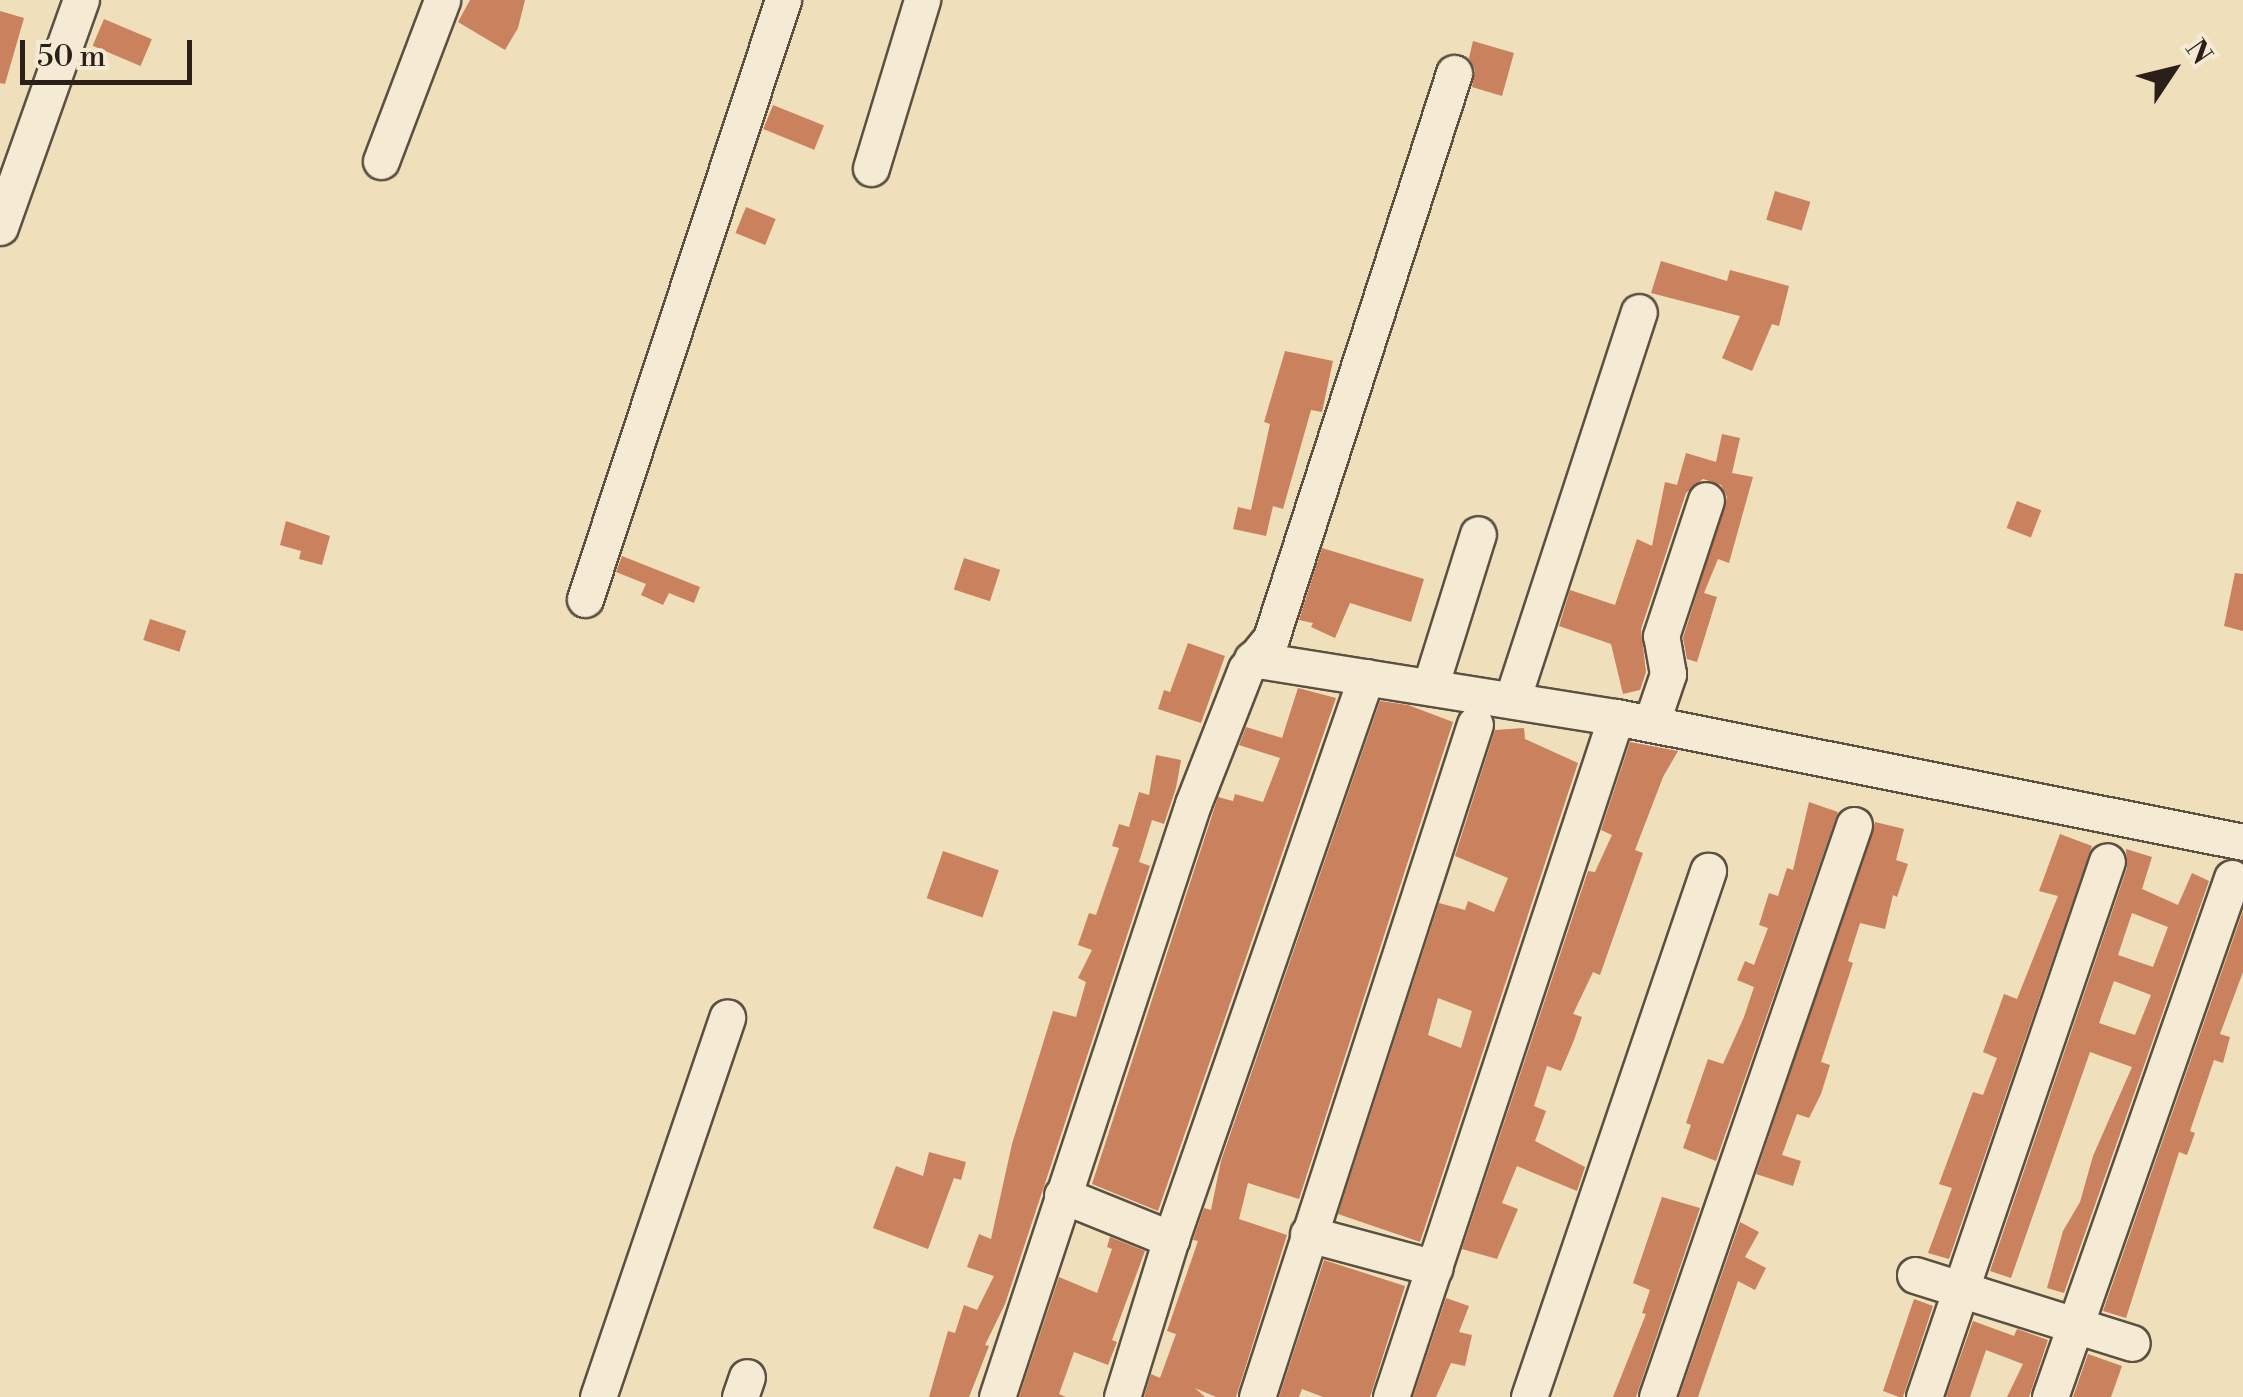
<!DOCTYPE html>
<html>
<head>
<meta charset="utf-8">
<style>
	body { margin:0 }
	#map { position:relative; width:2243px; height:1397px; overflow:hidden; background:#efdfbb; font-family:"Libre Bodoni",serif }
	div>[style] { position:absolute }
	.building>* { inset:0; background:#c9815e; transform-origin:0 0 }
	.roads { filter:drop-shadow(2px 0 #5c5042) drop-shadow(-2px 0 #5c5042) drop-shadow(0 2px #5c5042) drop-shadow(0 -2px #5c5042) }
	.minor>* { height:35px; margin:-17.5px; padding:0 17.5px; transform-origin:17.5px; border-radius:17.5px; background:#f5ead3 }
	span { translate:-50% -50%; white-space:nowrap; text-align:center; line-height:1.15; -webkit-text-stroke:8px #f5ead3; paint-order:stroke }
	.north { position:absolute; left:2123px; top:20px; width:100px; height:100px; -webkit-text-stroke:8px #f5ead3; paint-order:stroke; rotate:55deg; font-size:28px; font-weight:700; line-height:40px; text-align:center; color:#2b2019 }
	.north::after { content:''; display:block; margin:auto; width:35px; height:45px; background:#2b2019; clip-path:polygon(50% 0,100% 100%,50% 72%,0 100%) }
	.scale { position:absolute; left:20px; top:40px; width:172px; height:45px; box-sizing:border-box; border:5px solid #2b2019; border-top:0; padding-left:12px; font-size:30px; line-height:35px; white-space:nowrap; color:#2b2019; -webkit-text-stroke:8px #f5ead3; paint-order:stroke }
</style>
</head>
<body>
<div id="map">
	<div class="building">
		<div style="clip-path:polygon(470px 0,525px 0,518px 28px,505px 50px,458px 22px)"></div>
		<div style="clip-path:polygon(0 11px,24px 18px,5px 84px,0 83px)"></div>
		<div style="left:104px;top:19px;width:52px;height:29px;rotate:23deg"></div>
		<div style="clip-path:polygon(1473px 41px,1514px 53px,1502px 96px,1472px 87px,1475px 70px,1469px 58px)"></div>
		<div style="left:773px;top:105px;width:55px;height:26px;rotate:22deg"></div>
		<div style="left:1775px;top:191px;width:37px;height:30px;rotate:17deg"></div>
		<div style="left:746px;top:207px;width:32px;height:28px;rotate:22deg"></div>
		<div style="clip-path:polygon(1661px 261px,1727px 281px,1730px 270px,1789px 286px,1779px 326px,1772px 324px,1752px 371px,1722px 358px,1740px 316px,1651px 293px)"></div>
		<div style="clip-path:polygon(1285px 351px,1333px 361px,1322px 412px,1311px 410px,1283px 509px,1273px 506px,1266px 536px,1233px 529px,1238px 507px,1251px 510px,1270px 424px,1264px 422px)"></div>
		<div style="clip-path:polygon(1722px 434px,1740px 438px,1732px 473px,1753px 477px,1729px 563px,1718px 559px,1704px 593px,1717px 597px,1697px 662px,1687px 659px,1683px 638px,1727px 497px,1721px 485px,1703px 479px,1686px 493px,1641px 629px,1646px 672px,1640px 690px,1623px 694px,1611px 644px,1559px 626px,1570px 590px,1615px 605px,1637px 539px,1652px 546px,1665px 482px,1677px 485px,1686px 453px,1716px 462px)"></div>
		<div style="left:2017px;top:501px;width:26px;height:29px;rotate:21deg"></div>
		<div style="clip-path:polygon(286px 521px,330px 536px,322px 565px,299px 559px,301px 551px,280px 545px)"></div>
		<div style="clip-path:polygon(1322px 548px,1424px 579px,1411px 622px,1350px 603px,1335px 638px,1311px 627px,1313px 623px,1299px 620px)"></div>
		<div style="clip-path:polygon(622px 556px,700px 587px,694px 603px,669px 593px,663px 605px,641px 595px,646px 584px,616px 572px)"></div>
		<div style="left:964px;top:558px;width:38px;height:33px;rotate:18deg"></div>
		<div style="clip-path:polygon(2235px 573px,2243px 574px,2243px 631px,2224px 626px)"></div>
		<div style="left:150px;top:619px;width:38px;height:22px;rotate:18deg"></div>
		<div style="clip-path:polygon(1188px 643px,1225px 656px,1201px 723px,1158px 709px,1164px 690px,1170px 692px)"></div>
		<div style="clip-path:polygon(1298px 688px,1336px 698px,1158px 1211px,1092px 1184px,1218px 797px,1233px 801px,1235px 794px,1263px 802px,1280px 758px,1239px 745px,1246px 727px,1282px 738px)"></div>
		<div style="clip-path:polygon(1380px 701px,1408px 705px,1453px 722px,1299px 1199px,1248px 1183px,1239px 1219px,1287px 1235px,1236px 1397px,1216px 1397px,1195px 1388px,1205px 1397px,1144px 1397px,1151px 1374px,1160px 1378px,1176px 1334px,1167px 1331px,1198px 1241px,1193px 1240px,1204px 1208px,1211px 1210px,1221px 1161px)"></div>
		<div style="clip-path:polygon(evenodd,1524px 728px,1525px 739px,1578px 763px,1420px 1242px,1338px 1214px,1439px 903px,1465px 910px,1468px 901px,1494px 912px,1508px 878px,1455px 856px,1495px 730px,1524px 728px,1438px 998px,1472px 1011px,1461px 1048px,1428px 1035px,1438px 998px)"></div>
		<div style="clip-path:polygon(1630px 742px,1678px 751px,1663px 777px,1635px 850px,1643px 853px,1600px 975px,1593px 972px,1573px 1014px,1582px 1017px,1574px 1040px,1561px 1071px,1547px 1066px,1534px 1106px,1546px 1111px,1535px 1141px,1585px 1167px,1577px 1191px,1517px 1166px,1502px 1203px,1518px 1209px,1497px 1259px,1462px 1249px,1588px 871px,1595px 872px,1612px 835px,1601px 830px)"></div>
		<div style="clip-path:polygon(1156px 755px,1181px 760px,1176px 788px,1164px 824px,1152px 820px,1139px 862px,1150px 866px,1005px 1304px,985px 1345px,989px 1346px,969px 1397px,929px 1397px,948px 1331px,955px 1333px,964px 1305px,977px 1310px,994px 1276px,967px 1267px,979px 1234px,991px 1239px,1012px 1144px,1053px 1011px,1076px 1017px,1086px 982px,1078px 978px,1092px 950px,1078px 945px,1089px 913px,1096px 915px,1119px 848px,1112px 846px,1119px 824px,1129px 827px,1139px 792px,1149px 795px)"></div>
		<div style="clip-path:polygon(1809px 802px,1838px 812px,1716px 1161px,1683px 1148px,1691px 1125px,1686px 1123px,1708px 1059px,1723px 1064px,1744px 1017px,1754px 987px,1737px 980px,1745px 961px,1754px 965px,1768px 928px,1759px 925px,1769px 893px,1778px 896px,1787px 868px,1793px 870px)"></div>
		<div style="clip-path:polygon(1875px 822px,1904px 829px,1896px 860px,1908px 864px,1897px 897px,1893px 895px,1885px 929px,1860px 923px,1848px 961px,1853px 963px,1821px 1062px,1830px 1065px,1821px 1094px,1809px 1118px,1797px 1114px,1782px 1155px,1801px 1161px,1793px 1186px,1756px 1174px)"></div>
		<div style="clip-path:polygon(2060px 834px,2092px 846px,1949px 1259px,1928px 1253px,1952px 1188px,1939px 1184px,1973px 1092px,1983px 1095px,1997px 1058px,1983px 1052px,2004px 994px,2017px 999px,2058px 896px,2039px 891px)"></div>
		<div style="clip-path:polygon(evenodd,2126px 849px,2152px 857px,2142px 889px,2178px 905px,2192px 873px,2209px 881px,2064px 1293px,2047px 1288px,2063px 1231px,2080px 1202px,2093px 1156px,2132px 1067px,2090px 1052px,2011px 1278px,1990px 1271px,2127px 868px,2126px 849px,2132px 913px,2168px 927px,2153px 967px,2118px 955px,2132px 913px,2126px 849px,2114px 981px,2151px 995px,2135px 1035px,2099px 1023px,2114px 981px)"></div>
		<div style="left:943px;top:851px;width:59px;height:50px;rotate:19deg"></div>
		<div style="clip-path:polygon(2243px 911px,2243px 972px,2220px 1034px,2230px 1037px,2223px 1063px,2214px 1060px,2190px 1131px,2195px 1133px,2187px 1155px,2179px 1152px,2126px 1318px,2103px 1311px)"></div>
		<div style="clip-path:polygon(929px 1152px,966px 1162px,961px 1180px,954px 1178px,928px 1249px,873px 1228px,896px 1166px,923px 1176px)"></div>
		<div style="clip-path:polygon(1662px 1197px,1700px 1208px,1636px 1397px,1613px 1397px,1646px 1314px,1642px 1313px,1650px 1290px,1633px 1283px)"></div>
		<div style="clip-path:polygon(1740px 1222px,1759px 1232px,1745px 1257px,1766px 1268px,1755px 1290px,1738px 1281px,1698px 1397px,1679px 1397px)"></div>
		<div style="clip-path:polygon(1110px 1237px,1145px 1251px,1112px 1340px,1117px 1342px,1108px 1365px,1074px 1352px,1059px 1394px,1066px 1397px,1019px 1397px,1059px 1277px,1097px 1293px,1112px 1249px,1107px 1247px)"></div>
		<div style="clip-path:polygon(1324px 1260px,1405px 1286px,1370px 1397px,1323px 1397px,1302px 1389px,1299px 1397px,1279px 1397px)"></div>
		<div style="clip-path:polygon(1446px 1298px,1469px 1306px,1459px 1332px,1472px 1335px,1465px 1366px,1451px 1363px,1436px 1397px,1413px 1397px)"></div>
		<div style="clip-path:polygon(1914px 1299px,1933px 1306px,1903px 1397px,1899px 1397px,1883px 1391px)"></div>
		<div style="clip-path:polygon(1973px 1321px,2014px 1336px,2017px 1329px,2048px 1340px,2029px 1397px,2007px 1397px,2023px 1364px,1986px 1350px,1970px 1397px,1946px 1397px)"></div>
		<div style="clip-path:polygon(2088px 1354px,2122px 1366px,2111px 1397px,2073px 1397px)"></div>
	</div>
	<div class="roads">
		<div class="minor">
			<div style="left:381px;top:161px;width:172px;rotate:-69.2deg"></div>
			<div style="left:871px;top:168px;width:176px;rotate:-73.1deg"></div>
			<div style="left:0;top:227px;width:241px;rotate:-70.4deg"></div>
			<div style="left:585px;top:599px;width:631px;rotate:-71.71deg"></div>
			<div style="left:1252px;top:659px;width:369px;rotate:9.1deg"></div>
			<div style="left:1616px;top:717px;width:639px;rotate:11.27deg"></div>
			<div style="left:1430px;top:687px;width:160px;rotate:-72.6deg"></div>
			<div style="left:1512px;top:700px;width:408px;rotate:-71.9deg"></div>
			<div style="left:1651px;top:724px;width:53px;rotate:-71.2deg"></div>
			<div style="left:1668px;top:674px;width:39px;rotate:-100deg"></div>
			<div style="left:1661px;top:636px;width:143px;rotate:-71.7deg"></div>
			<div style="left:1062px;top:1195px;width:118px;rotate:22deg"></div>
			<div style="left:1308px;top:1234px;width:131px;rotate:15deg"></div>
			<div style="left:1915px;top:1275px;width:227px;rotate:17.4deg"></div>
			<div style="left:598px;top:1397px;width:401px;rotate:-71.2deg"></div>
			<div style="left:740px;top:1397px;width:21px;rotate:-71deg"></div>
			<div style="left:997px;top:1397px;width:625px;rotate:-71.71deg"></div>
			<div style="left:1193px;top:804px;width:145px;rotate:-68.6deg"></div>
			<div style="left:1246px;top:669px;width:40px;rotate:-51deg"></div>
			<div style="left:1271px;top:638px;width:594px;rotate:-72.05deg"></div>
			<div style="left:1122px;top:1397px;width:165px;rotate:-72.8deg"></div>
			<div style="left:1171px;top:1239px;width:595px;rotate:-70.86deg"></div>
			<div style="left:1257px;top:1397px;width:707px;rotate:-72.05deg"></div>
			<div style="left:1391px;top:1397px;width:716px;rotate:-71.69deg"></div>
			<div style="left:1529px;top:1397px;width:556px;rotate:-71.21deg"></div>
			<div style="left:1657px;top:1397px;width:605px;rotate:-71deg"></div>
			<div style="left:1924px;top:1397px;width:566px;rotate:-71.15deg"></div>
			<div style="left:2050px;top:1397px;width:550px;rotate:-70.68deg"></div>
		</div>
	</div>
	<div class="north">N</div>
	<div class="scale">50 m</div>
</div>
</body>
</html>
